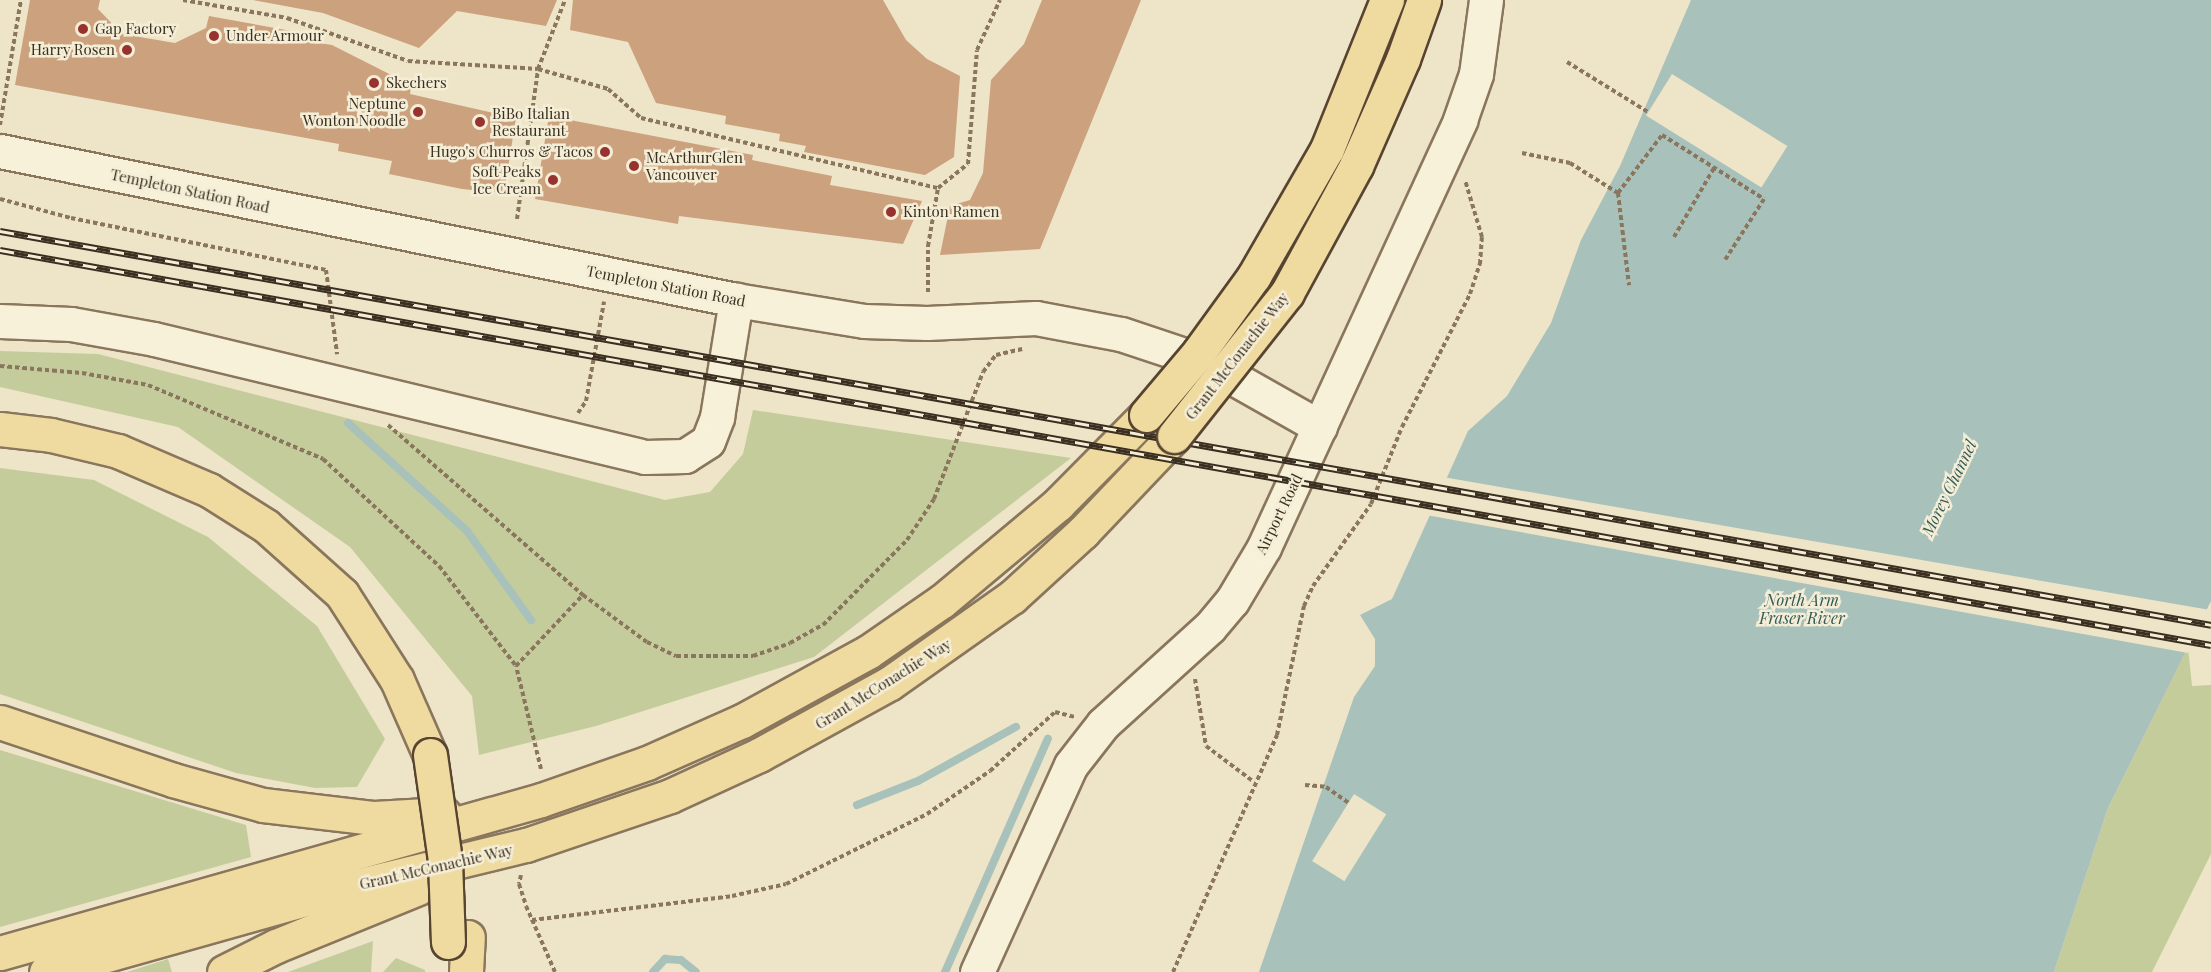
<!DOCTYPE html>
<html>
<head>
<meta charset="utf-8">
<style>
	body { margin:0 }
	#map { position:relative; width:2211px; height:972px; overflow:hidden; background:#eee4c7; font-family:"Playfair Display",serif }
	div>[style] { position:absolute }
	.green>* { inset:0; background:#c4cc9b }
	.water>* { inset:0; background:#a8c2bb }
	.pier>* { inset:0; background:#eee4c7; transform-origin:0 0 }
	.stream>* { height:8px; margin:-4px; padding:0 4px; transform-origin:4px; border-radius:4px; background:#a8c2bb }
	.building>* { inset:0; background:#cba17e }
	.path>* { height:4px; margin-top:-2px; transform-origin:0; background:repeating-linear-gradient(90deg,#89765d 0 4.5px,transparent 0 7.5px) }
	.roads { filter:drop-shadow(2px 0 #89765d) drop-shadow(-2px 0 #89765d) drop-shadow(0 2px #89765d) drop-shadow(0 -2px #89765d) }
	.minor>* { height:33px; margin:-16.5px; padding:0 16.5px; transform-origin:16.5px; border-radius:16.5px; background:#f8f1da }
	.major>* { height:33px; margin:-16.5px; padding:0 16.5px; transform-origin:16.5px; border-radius:16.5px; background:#efdaa0 }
	.rail>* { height:7px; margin-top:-3.5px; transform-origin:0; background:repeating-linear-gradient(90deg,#f5eed7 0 14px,#3a2e20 0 28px); box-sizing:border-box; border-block:2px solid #3a2e20 }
	.bridges { filter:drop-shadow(2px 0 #574431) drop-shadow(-2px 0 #574431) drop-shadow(0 2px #574431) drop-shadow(0 -2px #574431) }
	.major-bridge>* { height:33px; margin:-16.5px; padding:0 16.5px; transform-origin:16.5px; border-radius:16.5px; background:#efdaa0 }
	.dots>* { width:16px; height:16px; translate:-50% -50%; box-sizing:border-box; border:3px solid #f5eed7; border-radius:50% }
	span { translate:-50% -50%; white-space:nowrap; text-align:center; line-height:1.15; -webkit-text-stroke:5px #f5eed7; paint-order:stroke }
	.poi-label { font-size:15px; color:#3a2e20 }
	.left { translate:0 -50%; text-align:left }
	.right { translate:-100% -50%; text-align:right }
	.street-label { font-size:15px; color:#3a2e20 }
	.water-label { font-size:16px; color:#305958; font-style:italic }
</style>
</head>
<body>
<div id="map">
	<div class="green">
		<div style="clip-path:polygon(0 351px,98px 354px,665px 500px,710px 492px,743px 454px,753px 410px,1071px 458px,814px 657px,596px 726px,479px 755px,472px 696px,350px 547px,178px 427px,0 387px)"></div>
		<div style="clip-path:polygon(0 468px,94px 480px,208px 537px,317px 626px,385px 739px,357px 787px,315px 788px,236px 773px,0 694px)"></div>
		<div style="clip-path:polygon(2188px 647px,2192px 686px,2211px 685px,2211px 854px,2152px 972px,2054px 972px,2108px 808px)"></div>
		<div style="clip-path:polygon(0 750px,246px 825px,251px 857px,0 927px)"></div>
		<div style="clip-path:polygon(373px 941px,371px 972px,288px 972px)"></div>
		<div style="clip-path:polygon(396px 958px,425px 970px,425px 972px,383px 972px)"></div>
		<div style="clip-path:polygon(168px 959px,172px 972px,127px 972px)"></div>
	</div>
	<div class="water">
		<div style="clip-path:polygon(1691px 0,2211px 0,2211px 601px,2108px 808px,2054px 972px,1259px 972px,1354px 697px,1375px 666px,1375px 639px,1360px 615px,1392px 599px,1468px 431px,1507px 396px,1551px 323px,1581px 240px,1620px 166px)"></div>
	</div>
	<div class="pier">
		<div style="left:1672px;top:74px;width:136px;height:49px;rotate:32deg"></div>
		<div style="clip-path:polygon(1443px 477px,2210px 610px,2188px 653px,1426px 515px)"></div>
		<div style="left:1354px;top:794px;width:38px;height:79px;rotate:32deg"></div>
	</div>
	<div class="stream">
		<div style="left:348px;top:423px;width:161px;rotate:42.2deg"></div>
		<div style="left:467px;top:531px;width:110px;rotate:54.3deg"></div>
		<div style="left:857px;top:805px;width:66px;rotate:-21.5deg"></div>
		<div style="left:918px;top:781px;width:112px;rotate:-28.9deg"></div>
		<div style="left:653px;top:972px;width:18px;rotate:-47deg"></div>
		<div style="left:665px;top:959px;width:16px;rotate:4deg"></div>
		<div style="left:681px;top:960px;width:19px;rotate:39deg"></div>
		<div style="left:945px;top:972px;width:255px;rotate:-66.2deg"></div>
	</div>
	<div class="building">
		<div style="clip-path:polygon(30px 0,100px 0,98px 9px,122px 34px,175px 43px,206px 28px,209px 16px,297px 32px,295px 39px,332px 45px,411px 85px,410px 94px,516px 118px,504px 193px,462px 189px,389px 174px,392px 161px,338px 151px,339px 144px,15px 85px)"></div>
		<div style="clip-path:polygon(253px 0,557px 0,546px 26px,457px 11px,419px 48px,323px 13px)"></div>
		<div style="clip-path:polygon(573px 0,883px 0,906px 40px,927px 59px,960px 76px,954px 157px,925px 175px,804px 152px,806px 146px,779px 141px,780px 134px,725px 124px,726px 116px,656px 103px,628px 42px,570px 30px)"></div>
		<div style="clip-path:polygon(1042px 0,1141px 0,1040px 249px,940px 255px,950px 206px,970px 200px,983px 173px,991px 80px,1024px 44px)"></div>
		<div style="clip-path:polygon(549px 116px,753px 155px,752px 160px,832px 176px,830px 185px,922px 201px,903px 244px,679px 216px,678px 224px,535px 199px)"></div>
	</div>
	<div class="path">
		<div style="left:183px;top:0;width:106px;rotate:9.8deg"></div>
		<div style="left:287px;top:18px;width:128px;rotate:19.6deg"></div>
		<div style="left:408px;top:61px;width:130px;rotate:3.5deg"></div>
		<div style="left:538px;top:69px;width:73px;rotate:15.9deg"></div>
		<div style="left:608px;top:89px;width:44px;rotate:41.3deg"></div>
		<div style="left:641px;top:118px;width:305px;rotate:13.3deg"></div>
		<div style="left:1567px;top:62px;width:95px;rotate:31.7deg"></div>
		<div style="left:0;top:125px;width:127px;rotate:-80.5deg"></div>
		<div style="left:1522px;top:153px;width:49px;rotate:11.8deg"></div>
		<div style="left:1570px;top:163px;width:57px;rotate:32deg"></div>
		<div style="left:1618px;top:193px;width:73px;rotate:-52.8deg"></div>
		<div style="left:1662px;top:135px;width:120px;rotate:32.1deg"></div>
		<div style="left:1764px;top:199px;width:72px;rotate:122.6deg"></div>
		<div style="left:1618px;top:193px;width:93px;rotate:83.2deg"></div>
		<div style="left:0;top:199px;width:73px;rotate:15deg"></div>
		<div style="left:71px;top:218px;width:260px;rotate:11.5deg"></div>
		<div style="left:326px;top:270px;width:85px;rotate:82.5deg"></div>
		<div style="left:517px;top:219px;width:151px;rotate:-82deg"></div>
		<div style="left:538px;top:69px;width:74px;rotate:-68.6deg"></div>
		<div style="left:1674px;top:237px;width:80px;rotate:-59.9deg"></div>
		<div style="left:928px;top:292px;width:46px;rotate:-90deg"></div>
		<div style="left:928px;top:246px;width:59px;rotate:-80.2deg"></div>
		<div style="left:938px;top:188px;width:38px;rotate:-39deg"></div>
		<div style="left:968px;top:164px;width:114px;rotate:-85.5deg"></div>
		<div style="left:977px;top:50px;width:55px;rotate:-65.3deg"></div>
		<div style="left:0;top:366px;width:82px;rotate:4.9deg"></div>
		<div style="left:82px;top:373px;width:67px;rotate:10.3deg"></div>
		<div style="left:148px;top:385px;width:190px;rotate:22.9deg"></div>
		<div style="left:323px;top:459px;width:158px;rotate:42.7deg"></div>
		<div style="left:439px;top:566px;width:126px;rotate:52.4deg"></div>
		<div style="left:578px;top:413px;width:14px;rotate:-56deg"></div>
		<div style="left:586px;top:401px;width:101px;rotate:-79.7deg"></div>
		<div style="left:388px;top:425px;width:259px;rotate:41.1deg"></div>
		<div style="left:583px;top:595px;width:79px;rotate:36.3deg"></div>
		<div style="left:647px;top:642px;width:32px;rotate:26deg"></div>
		<div style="left:676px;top:656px;width:77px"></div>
		<div style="left:753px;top:656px;width:39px;rotate:-19deg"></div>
		<div style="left:790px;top:643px;width:38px;rotate:-29deg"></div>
		<div style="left:823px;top:625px;width:120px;rotate:-45.3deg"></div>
		<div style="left:907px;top:540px;width:49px;rotate:-56.6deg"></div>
		<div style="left:934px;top:499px;width:136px;rotate:-68.9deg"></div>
		<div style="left:983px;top:372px;width:21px;rotate:-53deg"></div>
		<div style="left:996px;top:355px;width:27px;rotate:-13deg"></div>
		<div style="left:1195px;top:679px;width:68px;rotate:80.7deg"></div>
		<div style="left:1206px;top:746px;width:60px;rotate:36.9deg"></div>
		<div style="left:541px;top:769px;width:106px;rotate:-103.6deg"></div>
		<div style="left:516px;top:666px;width:98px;rotate:-46.7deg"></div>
		<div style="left:1305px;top:785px;width:21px;rotate:5deg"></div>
		<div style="left:1326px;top:787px;width:28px;rotate:35deg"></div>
		<div style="left:521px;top:875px;width:9px;rotate:103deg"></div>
		<div style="left:519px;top:884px;width:23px;rotate:72deg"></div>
		<div style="left:526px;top:906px;width:72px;rotate:66.3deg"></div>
		<div style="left:532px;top:920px;width:201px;rotate:-6.8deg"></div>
		<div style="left:732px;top:896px;width:55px;rotate:-12.5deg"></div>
		<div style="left:786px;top:884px;width:157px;rotate:-26.4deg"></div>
		<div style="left:927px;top:814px;width:76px;rotate:-34.3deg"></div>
		<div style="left:990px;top:771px;width:88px;rotate:-42.2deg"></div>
		<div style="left:1055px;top:712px;width:21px;rotate:14deg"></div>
		<div style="left:1173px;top:972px;width:259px;rotate:-66.3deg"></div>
		<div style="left:1277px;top:735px;width:132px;rotate:-78.2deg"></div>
		<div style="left:1304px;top:606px;width:22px;rotate:-66deg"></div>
		<div style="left:1313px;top:586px;width:100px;rotate:-54.7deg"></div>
		<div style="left:1371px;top:504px;width:83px;rotate:-68.1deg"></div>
		<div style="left:1402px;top:427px;width:149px;rotate:-62.9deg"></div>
		<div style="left:1470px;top:294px;width:32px;rotate:-72deg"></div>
		<div style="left:1480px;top:264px;width:27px;rotate:-86deg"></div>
		<div style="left:1482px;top:237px;width:59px;rotate:-106.6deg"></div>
	</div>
	<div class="roads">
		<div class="minor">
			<div style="left:0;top:151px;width:751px;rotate:11.44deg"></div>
			<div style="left:736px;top:300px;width:130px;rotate:9.3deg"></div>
			<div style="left:864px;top:321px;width:63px;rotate:1.8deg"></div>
			<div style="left:927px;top:323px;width:109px;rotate:-2.6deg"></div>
			<div style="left:1036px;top:318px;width:86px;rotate:10.7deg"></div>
			<div style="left:1121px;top:334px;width:89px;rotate:18.4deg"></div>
			<div style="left:1205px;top:362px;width:132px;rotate:29.5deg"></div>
			<div style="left:0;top:321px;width:71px;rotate:2.4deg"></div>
			<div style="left:71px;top:324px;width:84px;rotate:10.2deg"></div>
			<div style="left:154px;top:339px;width:505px;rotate:13.51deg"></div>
			<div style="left:645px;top:457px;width:40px;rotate:-1.4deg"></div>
			<div style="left:685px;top:456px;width:27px;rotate:-33deg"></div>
			<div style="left:708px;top:441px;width:26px;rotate:-69deg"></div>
			<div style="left:717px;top:417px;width:119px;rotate:-80.8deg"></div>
			<div style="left:977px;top:972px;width:227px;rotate:-65.6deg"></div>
			<div style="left:1071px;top:765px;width:52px;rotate:-52deg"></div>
			<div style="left:1103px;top:724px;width:144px;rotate:-42.2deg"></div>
			<div style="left:1210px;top:627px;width:34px;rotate:-50deg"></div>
			<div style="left:1232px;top:601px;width:63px;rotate:-59.3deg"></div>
			<div style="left:1264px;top:547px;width:470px;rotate:-65.3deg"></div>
			<div style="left:1460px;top:120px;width:49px;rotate:-70.8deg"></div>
			<div style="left:1476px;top:74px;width:75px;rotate:-82.3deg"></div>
		</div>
		<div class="major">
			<div style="left:0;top:429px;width:51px;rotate:6.7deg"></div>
			<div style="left:51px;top:435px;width:69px;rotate:13.4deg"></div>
			<div style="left:118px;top:451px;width:99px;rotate:23.2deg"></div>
			<div style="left:209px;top:490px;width:67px;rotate:32.3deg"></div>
			<div style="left:266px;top:526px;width:102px;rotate:41.8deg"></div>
			<div style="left:342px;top:594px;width:102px;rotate:57.4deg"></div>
			<div style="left:397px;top:680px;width:82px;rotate:66.3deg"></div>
			<div style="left:0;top:722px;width:182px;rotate:18.5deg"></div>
			<div style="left:173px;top:780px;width:93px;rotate:15.5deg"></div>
			<div style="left:263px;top:805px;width:112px;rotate:6.7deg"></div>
			<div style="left:374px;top:818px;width:70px;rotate:-3.3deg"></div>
			<div style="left:0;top:953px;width:562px;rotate:-15.79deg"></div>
			<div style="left:541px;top:800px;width:112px;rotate:-19.2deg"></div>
			<div style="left:647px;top:763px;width:104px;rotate:-23.9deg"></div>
			<div style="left:742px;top:721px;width:144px;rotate:-28.7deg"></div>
			<div style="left:868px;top:652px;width:90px;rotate:-34.6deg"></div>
			<div style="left:942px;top:601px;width:151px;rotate:-39.9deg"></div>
			<div style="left:1058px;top:504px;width:125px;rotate:-45.3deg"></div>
			<div style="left:46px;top:972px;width:296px;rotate:-15.7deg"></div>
			<div style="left:331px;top:892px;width:201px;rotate:-13.6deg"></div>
			<div style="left:526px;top:845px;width:152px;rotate:-18.8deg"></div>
			<div style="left:670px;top:796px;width:98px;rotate:-24.7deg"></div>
			<div style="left:759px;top:755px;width:149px;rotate:-28.8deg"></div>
			<div style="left:890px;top:683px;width:149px;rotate:-35.2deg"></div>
			<div style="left:1012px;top:597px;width:96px;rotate:-42.5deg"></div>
			<div style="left:1083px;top:532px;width:132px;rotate:-46.5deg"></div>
			<div style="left:224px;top:972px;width:58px;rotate:-26.6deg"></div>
			<div style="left:276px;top:946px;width:153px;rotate:-22.2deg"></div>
			<div style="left:466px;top:972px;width:35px;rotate:-87deg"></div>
		</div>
	</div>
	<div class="rail">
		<div style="left:0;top:231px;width:2246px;rotate:10.1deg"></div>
		<div style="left:0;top:250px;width:2246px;rotate:10.13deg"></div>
	</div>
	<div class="bridges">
		<div class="major-bridge">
			<div style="left:1146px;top:415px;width:82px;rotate:-49.9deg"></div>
			<div style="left:1199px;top:352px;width:94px;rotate:-54.1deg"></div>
			<div style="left:1254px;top:276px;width:146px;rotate:-60.1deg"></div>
			<div style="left:1327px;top:149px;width:161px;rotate:-68.1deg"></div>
			<div style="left:1174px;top:436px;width:182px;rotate:-51.7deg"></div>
			<div style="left:1287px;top:293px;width:145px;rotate:-61.5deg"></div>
			<div style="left:1356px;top:166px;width:117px;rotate:-66.3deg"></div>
			<div style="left:1403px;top:59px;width:63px;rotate:-70.4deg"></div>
			<div style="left:430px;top:755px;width:107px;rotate:81.9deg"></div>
			<div style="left:445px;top:861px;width:81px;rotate:87.9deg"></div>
		</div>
	</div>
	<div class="dots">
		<div style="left:83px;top:29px;background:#97322e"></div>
		<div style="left:214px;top:36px;background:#97322e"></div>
		<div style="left:127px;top:50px;background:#97322e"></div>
		<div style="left:374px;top:83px;background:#97322e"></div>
		<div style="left:418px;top:112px;background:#97322e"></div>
		<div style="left:480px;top:122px;background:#97322e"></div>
		<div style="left:605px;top:152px;background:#97322e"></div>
		<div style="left:634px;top:166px;background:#97322e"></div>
		<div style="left:553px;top:180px;background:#97322e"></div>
		<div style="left:891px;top:212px;background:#97322e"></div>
	</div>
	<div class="poi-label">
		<span class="left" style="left:95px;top:29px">Gap Factory</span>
		<span class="left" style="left:226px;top:36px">Under Armour</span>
		<span class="right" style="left:115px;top:50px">Harry Rosen</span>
		<span class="left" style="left:386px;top:83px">Skechers</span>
		<span class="right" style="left:406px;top:112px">Neptune<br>Wonton Noodle</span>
		<span class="left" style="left:492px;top:122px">BiBo Italian<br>Restaurant</span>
		<span class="right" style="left:593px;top:152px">Hugo's Churros &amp; Tacos</span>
		<span class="left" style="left:646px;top:166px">McArthurGlen<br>Vancouver</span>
		<span class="right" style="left:541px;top:180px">Soft Peaks<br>Ice Cream</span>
		<span class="left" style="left:903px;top:212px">Kinton Ramen</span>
	</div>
	<div class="street-label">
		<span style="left:190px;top:191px;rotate:12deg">Templeton Station Road</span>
		<span style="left:666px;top:286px;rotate:11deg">Templeton Station Road</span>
		<span style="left:1237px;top:356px;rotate:-52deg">Grant McConachie Way</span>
		<span style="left:1279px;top:514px;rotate:-64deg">Airport Road</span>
		<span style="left:883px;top:684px;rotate:-32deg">Grant McConachie Way</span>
		<span style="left:436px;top:867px;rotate:-13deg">Grant McConachie Way</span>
	</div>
	<div class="water-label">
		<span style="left:1949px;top:488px;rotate:-64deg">Morey Channel</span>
		<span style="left:1802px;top:609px">North Arm<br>Fraser River</span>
	</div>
</div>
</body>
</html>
